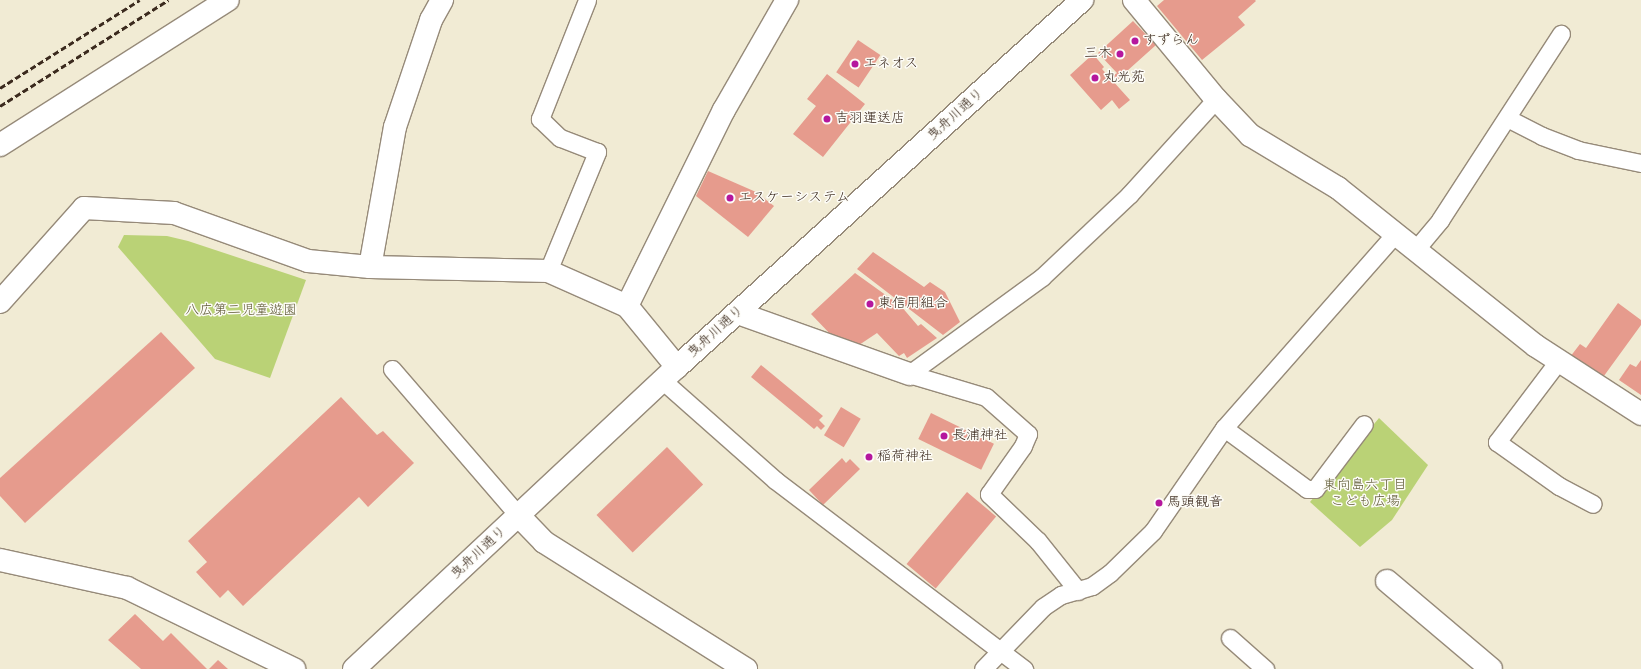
<!DOCTYPE html>
<html>
<head>
<meta charset="utf-8">
<style>
	body { margin:0 }
	#map { position:relative; width:1641px; height:669px; overflow:hidden; background:#f1ebd4; font-family:Dekko,"Klee One",sans-serif }
	div>[style] { position:absolute }
	.green>* { inset:0; background:#bad276 }
	.building>* { inset:0; background:#e69b8d; transform-origin:0 0 }
	.roads { filter:drop-shadow(1px 0 #968a79) drop-shadow(-1px 0 #968a79) drop-shadow(0 1px #968a79) drop-shadow(0 -1px #968a79) }
	.lane>* { height:17px; margin:-8.5px; padding:0 8.5px; transform-origin:8.5px; border-radius:8.5px; background:#fff }
	.street>* { height:22px; margin:-11px; padding:0 11px; transform-origin:11px; border-radius:11px; background:#fff }
	.secondary>* { height:22px; margin:-11px; padding:0 11px; transform-origin:11px; border-radius:11px; background:#fff }
	.rail>* { height:3px; margin-top:-1.5px; transform-origin:0; background:repeating-linear-gradient(90deg,#3b2a1e 0 6px,transparent 0 9px) }
	.dots>* { width:11px; height:11px; translate:-50% -50%; box-sizing:border-box; border:2px solid #fdfcf7; border-radius:50% }
	span { translate:-50% -50%; white-space:nowrap; text-align:center; line-height:1.15; -webkit-text-stroke:3px #fdfcf7; paint-order:stroke }
	.poi-label { font-size:14px; color:#3b2a1e }
	.left { translate:0 -50%; text-align:left }
	.right { translate:-100% -50%; text-align:right }
	.street-label { font-size:14px; color:#3b2a1e }
	.park-label { font-size:14px; color:#615c38 }
</style>
</head>
<body>
<div id="map">
	<div class="green">
		<div style="clip-path:polygon(124px 235px,167px 236px,188px 241px,306px 280px,270px 378px,215px 359px,118px 247px)"></div>
		<div style="clip-path:polygon(1379px 418px,1428px 465px,1392px 520px,1360px 547px,1310px 502px)"></div>
	</div>
	<div class="building">
		<div style="clip-path:polygon(1164px 0,1255px 0,1256px 1px,1238px 17px,1245px 25px,1202px 60px,1157px 6px)"></div>
		<div style="clip-path:polygon(1133px 21px,1156px 45px,1117px 80px,1113px 76px,1117px 73px,1098px 53px)"></div>
		<div style="left:858px;top:40px;width:27px;height:39px;rotate:34deg"></div>
		<div style="clip-path:polygon(1093px 54px,1104px 67px,1102px 69px,1130px 100px,1119px 109px,1112px 100px,1101px 110px,1070px 75px)"></div>
		<div style="clip-path:polygon(827px 74px,865px 104px,823px 157px,793px 134px,816px 106px,807px 99px)"></div>
		<div style="clip-path:polygon(708px 171px,756px 192px,774px 206px,748px 237px,696px 196px)"></div>
		<div style="clip-path:polygon(873px 252px,924px 287px,930px 282px,945px 292px,960px 322px,943px 335px,857px 269px)"></div>
		<div style="clip-path:polygon(855px 273px,901px 306px,918px 326px,921px 324px,937px 338px,907px 358px,904px 353px,899px 356px,877px 333px,859px 345px,834px 338px,811px 314px)"></div>
		<div style="clip-path:polygon(1618px 303px,1641px 320px,1641px 325px,1601px 380px,1570px 357px,1580px 344px,1586px 348px)"></div>
		<div style="clip-path:polygon(161px 332px,195px 368px,25px 523px,0 496px,0 478px)"></div>
		<div style="clip-path:polygon(1641px 360px,1641px 395px,1619px 380px,1630px 364px,1636px 367px)"></div>
		<div style="clip-path:polygon(761px 365px,823px 416px,819px 420px,825px 426px,821px 430px,817px 426px,814px 429px,751px 377px)"></div>
		<div style="clip-path:polygon(341px 397px,377px 435px,383px 431px,414px 463px,368px 507px,359px 497px,243px 606px,228px 590px,220px 598px,196px 572px,207px 562px,188px 541px)"></div>
		<div style="left:841px;top:407px;width:23px;height:33px;rotate:31deg"></div>
		<div style="left:931px;top:413px;width:70px;height:29px;rotate:26deg"></div>
		<div style="left:667px;top:447px;width:52px;height:98px;rotate:46deg"></div>
		<div style="clip-path:polygon(842px 458px,846px 463px,850px 459px,860px 469px,823px 505px,809px 490px)"></div>
		<div style="left:967px;top:492px;width:38px;height:94px;rotate:40deg"></div>
		<div style="clip-path:polygon(135px 614px,163px 641px,171px 633px,207px 669px,141px 669px,108px 640px)"></div>
		<div style="clip-path:polygon(218px 660px,228px 669px,209px 669px)"></div>
	</div>
	<div class="roads">
		<div class="lane">
			<div style="left:1507px;top:118px;width:39px;rotate:27deg"></div>
			<div style="left:1542px;top:136px;width:39px;rotate:21deg"></div>
			<div style="left:1578px;top:150px;width:64px;rotate:11.7deg"></div>
			<div style="left:1416px;top:249px;width:38px;rotate:-50deg"></div>
			<div style="left:1440px;top:220px;width:222px;rotate:-57deg"></div>
			<div style="left:548px;top:271px;width:129px;rotate:-67.6deg"></div>
			<div style="left:597px;top:152px;width:40px;rotate:-159deg"></div>
			<div style="left:560px;top:138px;width:28px;rotate:-136deg"></div>
			<div style="left:540px;top:119px;width:128px;rotate:-68.4deg"></div>
			<div style="left:1559px;top:360px;width:103px;rotate:127.1deg"></div>
			<div style="left:1497px;top:442px;width:76px;rotate:35.4deg"></div>
			<div style="left:1559px;top:486px;width:38px;rotate:28deg"></div>
			<div style="left:392px;top:369px;width:194px;rotate:49.2deg"></div>
			<div style="left:909px;top:374px;width:165px;rotate:-36.1deg"></div>
			<div style="left:1042px;top:277px;width:120px;rotate:-43.3deg"></div>
			<div style="left:1129px;top:195px;width:130px;rotate:-47.8deg"></div>
			<div style="left:909px;top:374px;width:80px;rotate:16.6deg"></div>
			<div style="left:986px;top:397px;width:56px;rotate:41.4deg"></div>
			<div style="left:1028px;top:434px;width:13px;rotate:113deg"></div>
			<div style="left:1023px;top:446px;width:59px;rotate:125.3deg"></div>
			<div style="left:989px;top:494px;width:68px;rotate:43.8deg"></div>
			<div style="left:1038px;top:541px;width:64px;rotate:51.3deg"></div>
			<div style="left:662px;top:380px;width:151px;rotate:41.5deg"></div>
			<div style="left:775px;top:480px;width:313px;rotate:37.2deg"></div>
			<div style="left:1224px;top:428px;width:103px;rotate:36.3deg"></div>
			<div style="left:1307px;top:489px;width:8px"></div>
			<div style="left:1315px;top:489px;width:81px;rotate:-53deg"></div>
			<div style="left:1230px;top:638px;width:47px;rotate:41.5deg"></div>
			<div style="left:983px;top:669px;width:86px;rotate:-45.9deg"></div>
			<div style="left:1043px;top:607px;width:22px;rotate:-34deg"></div>
			<div style="left:1061px;top:595px;width:32px;rotate:-16deg"></div>
			<div style="left:1092px;top:586px;width:22px;rotate:-36deg"></div>
			<div style="left:1110px;top:573px;width:60px;rotate:-44.3deg"></div>
			<div style="left:1153px;top:531px;width:125px;rotate:-55.4deg"></div>
			<div style="left:1224px;top:428px;width:260px;rotate:-48.6deg"></div>
		</div>
		<div class="street">
			<div style="left:1134px;top:0;width:129px;rotate:50.4deg"></div>
			<div style="left:1216px;top:99px;width:50px;rotate:46.6deg"></div>
			<div style="left:1250px;top:135px;width:103px;rotate:31.1deg"></div>
			<div style="left:1338px;top:188px;width:253px;rotate:38.6deg"></div>
			<div style="left:1536px;top:346px;width:125px;rotate:32.9deg"></div>
			<div style="left:0;top:145px;width:270px;rotate:-32.5deg"></div>
			<div style="left:370px;top:267px;width:142px;rotate:-79.9deg"></div>
			<div style="left:395px;top:127px;width:113px;rotate:-71.4deg"></div>
			<div style="left:431px;top:20px;width:23px;rotate:-61deg"></div>
			<div style="left:0;top:302px;width:126px;rotate:-48.2deg"></div>
			<div style="left:84px;top:208px;width:90px;rotate:3.2deg"></div>
			<div style="left:174px;top:213px;width:142px;rotate:19.7deg"></div>
			<div style="left:308px;top:261px;width:62px;rotate:5.5deg"></div>
			<div style="left:370px;top:267px;width:178px;rotate:1.3deg"></div>
			<div style="left:548px;top:271px;width:86px;rotate:23.9deg"></div>
			<div style="left:627px;top:306px;width:79px;rotate:50.7deg"></div>
			<div style="left:627px;top:306px;width:219px;rotate:-63.7deg"></div>
			<div style="left:724px;top:110px;width:127px;rotate:-60.2deg"></div>
			<div style="left:738px;top:313px;width:182px;rotate:19.6deg"></div>
			<div style="left:519px;top:516px;width:36px;rotate:46deg"></div>
			<div style="left:544px;top:542px;width:239px;rotate:32.2deg"></div>
			<div style="left:0;top:560px;width:130px;rotate:12.4deg"></div>
			<div style="left:127px;top:588px;width:186px;rotate:25.9deg"></div>
			<div style="left:1387px;top:581px;width:136px;rotate:40.2deg"></div>
		</div>
		<div class="secondary">
			<div style="left:354px;top:669px;width:442px;rotate:-43.1deg"></div>
			<div style="left:677px;top:367px;width:547px;rotate:-42.18deg"></div>
		</div>
	</div>
	<div class="rail">
		<div style="left:0;top:88px;width:165px;rotate:-32.2deg"></div>
		<div style="left:0;top:106px;width:199px;rotate:-32.2deg"></div>
	</div>
	<div class="dots">
		<div style="left:1135px;top:41px;background:#b5179e"></div>
		<div style="left:1120px;top:54px;background:#b5179e"></div>
		<div style="left:855px;top:64px;background:#b5179e"></div>
		<div style="left:1095px;top:78px;background:#b5179e"></div>
		<div style="left:827px;top:119px;background:#b5179e"></div>
		<div style="left:730px;top:198px;background:#b5179e"></div>
		<div style="left:870px;top:304px;background:#b5179e"></div>
		<div style="left:944px;top:436px;background:#b5179e"></div>
		<div style="left:869px;top:457px;background:#b5179e"></div>
		<div style="left:1159px;top:503px;background:#b5179e"></div>
	</div>
	<div class="poi-label">
		<span class="left" style="left:1143px;top:41px">すずらん</span>
		<span class="right" style="left:1112px;top:54px">三木</span>
		<span class="left" style="left:863px;top:64px">エネオス</span>
		<span class="left" style="left:1103px;top:78px">丸光苑</span>
		<span class="left" style="left:835px;top:119px">吉羽運送店</span>
		<span class="left" style="left:738px;top:198px">エスケーシステム</span>
		<span class="left" style="left:878px;top:304px">東信用組合</span>
		<span class="left" style="left:952px;top:436px">長浦神社</span>
		<span class="left" style="left:877px;top:457px">稲荷神社</span>
		<span class="left" style="left:1167px;top:503px">馬頭観音</span>
	</div>
	<div class="street-label">
		<span style="left:956px;top:115px;rotate:-42deg">曳舟川通り</span>
		<span style="left:716px;top:332px;rotate:-42deg">曳舟川通り</span>
		<span style="left:479px;top:553px;rotate:-43deg">曳舟川通り</span>
	</div>
	<div class="park-label">
		<span style="left:241px;top:311px">八広第二児童遊園</span>
		<span style="left:1365px;top:494px">東向島六丁目<br>こども広場</span>
	</div>
</div>
</body>
</html>
